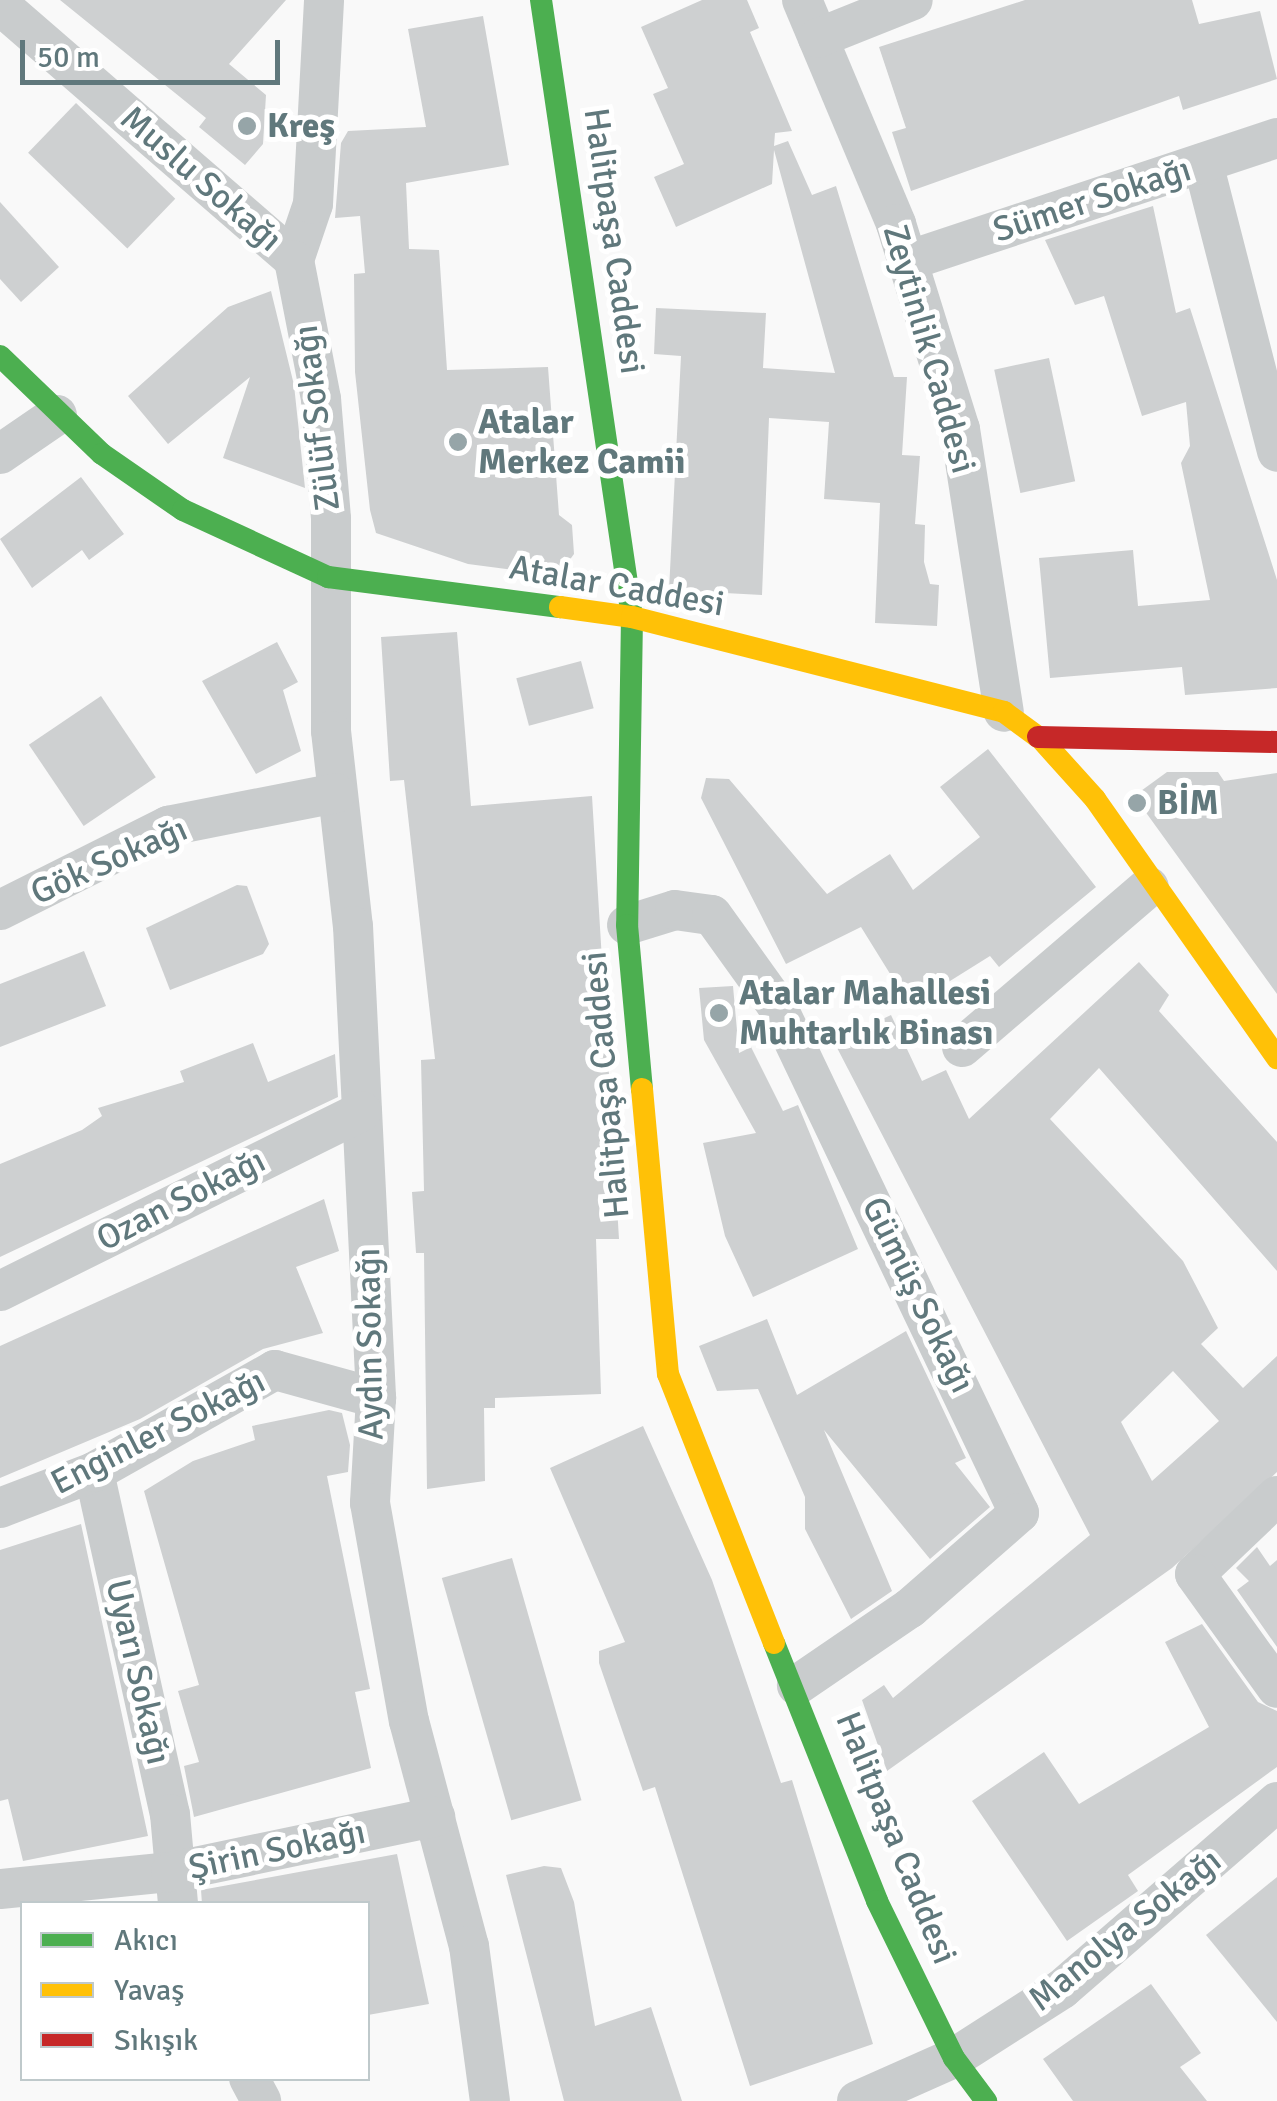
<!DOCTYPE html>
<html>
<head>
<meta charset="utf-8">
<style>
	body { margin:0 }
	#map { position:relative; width:1277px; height:2101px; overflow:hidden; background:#f9f9f9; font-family:Signika,sans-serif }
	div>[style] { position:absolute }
	.building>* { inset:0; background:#ced0d1; transform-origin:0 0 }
	.street>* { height:40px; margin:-20px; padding:0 20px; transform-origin:20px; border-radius:20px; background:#c9cccd }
	.fast>* { height:22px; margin:-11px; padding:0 11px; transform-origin:11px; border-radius:11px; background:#4caf50 }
	.slow>* { height:22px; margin:-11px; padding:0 11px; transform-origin:11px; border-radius:11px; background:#ffc107 }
	.jam>* { height:22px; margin:-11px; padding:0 11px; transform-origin:11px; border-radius:11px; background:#c62828 }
	.dots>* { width:28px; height:28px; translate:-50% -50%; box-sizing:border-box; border:5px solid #fff; border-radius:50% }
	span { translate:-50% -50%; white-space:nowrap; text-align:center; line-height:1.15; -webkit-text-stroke:10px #fff; paint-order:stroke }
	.poi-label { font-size:35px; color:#60787c; font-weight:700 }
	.left { translate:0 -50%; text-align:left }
	.street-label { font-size:35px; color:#60787c }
	.legend { position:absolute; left:20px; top:1901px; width:350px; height:180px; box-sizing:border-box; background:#fff; border:2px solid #bfc9cb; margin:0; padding:12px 18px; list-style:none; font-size:30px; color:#60787c }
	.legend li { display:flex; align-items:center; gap:20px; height:50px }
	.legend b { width:50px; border:2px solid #bfc9cb }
	.scale { position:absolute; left:20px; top:40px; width:260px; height:45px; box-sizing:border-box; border:5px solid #60787c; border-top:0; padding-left:12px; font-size:30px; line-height:35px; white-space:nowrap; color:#60787c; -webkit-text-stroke:8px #fff; paint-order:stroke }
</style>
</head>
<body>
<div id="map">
	<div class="building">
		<div style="clip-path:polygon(60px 0,286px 0,229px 64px,266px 95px,263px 144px,245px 165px,199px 127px,206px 118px)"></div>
		<div style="clip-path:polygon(702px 0,747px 0,759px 28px,750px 32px,792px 131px,775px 133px,774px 146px,788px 141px,812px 195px,836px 186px,894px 377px,907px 377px,902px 455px,920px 456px,915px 524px,925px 525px,924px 562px,930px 584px,939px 585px,937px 626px,875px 623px,880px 503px,824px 499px,829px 422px,769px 418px,762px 595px,669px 590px,681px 356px,654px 354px,656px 308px,766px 313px,763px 368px,835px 373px,774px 150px,772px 184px,676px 227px,654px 177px,684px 164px,653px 94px,668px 88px,641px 27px)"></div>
		<div style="clip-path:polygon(1025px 0,1192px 0,1199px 24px,1260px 11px,1277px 79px,1183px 110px,1179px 96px,911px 191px,892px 132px,906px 128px,879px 47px)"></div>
		<div style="clip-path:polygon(483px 16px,509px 165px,406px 183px,409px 249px,439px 250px,447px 370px,548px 367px,559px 515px,572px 525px,574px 554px,558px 576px,468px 564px,376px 533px,370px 510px,355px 372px,354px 274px,365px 273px,360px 216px,335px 218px,341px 143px,348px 131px,426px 127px,408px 29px)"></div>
		<div style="left:76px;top:103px;width:138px;height:69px;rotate:44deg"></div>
		<div style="clip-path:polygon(0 202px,59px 267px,21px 302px,0 279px)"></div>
		<div style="clip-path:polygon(1153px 206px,1176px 313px,1190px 308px,1277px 580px,1277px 688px,1185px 695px,1182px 667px,1050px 678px,1039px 558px,1133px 550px,1138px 606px,1210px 600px,1181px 463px,1190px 446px,1186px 402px,1142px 416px,1104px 296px,1075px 305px,1045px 240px)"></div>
		<div style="clip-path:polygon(271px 291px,294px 385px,305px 488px,223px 458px,250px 377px,168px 444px,128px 396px,228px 307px)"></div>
		<div style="left:1049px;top:358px;width:126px;height:56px;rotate:78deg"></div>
		<div style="clip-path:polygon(81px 477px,124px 534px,89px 560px,82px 550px,32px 588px,0 539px)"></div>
		<div style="clip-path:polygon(457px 632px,471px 806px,592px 796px,619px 1239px,596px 1239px,601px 1394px,495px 1398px,495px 1408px,484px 1408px,485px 1481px,427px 1489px,424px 1253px,416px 1253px,412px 1192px,424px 1191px,421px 1060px,435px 1059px,404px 780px,390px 781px,381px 637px)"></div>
		<div style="clip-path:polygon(277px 642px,298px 682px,283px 690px,301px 751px,256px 774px,202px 681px)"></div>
		<div style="left:581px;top:661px;width:49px;height:67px;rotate:75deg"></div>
		<div style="left:101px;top:696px;width:98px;height:87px;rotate:56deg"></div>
		<div style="clip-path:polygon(988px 749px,1096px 887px,999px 967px,990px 956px,910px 1006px,861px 927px,786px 964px,701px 798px,706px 778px,729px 779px,827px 894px,890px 854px,913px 890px,980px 837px,940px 787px)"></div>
		<div style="clip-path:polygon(1167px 772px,1218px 772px,1224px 781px,1277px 773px,1277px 994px,1134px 796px)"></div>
		<div style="clip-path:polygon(237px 885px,247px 886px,269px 944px,263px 954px,170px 990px,146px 928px)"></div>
		<div style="clip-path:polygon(84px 951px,106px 1006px,0 1047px,0 984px)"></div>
		<div style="clip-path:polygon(evenodd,1139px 962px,1169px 995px,1159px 1011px,1277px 1142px,1277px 1271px,1099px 1068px,1050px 1119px,1183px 1261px,1218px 1328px,1201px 1344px,1243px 1388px,1277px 1356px,1277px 1472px,1172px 1568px,887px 1771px,862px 1700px,884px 1685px,893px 1698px,1090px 1535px,834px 1042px,891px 1015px,922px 1081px,946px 1070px,969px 1119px,1139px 962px,1173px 1371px,1219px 1421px,1152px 1481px,1121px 1422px,1173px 1371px)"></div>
		<div style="clip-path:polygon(733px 986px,739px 1053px,751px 1047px,783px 1111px,798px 1105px,858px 1249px,753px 1297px,725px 1236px,703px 1143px,756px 1133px,704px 1040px,699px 988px)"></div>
		<div style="clip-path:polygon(253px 1043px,268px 1082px,335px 1054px,338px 1097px,0 1257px,0 1164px,82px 1130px,102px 1116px,98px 1108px,184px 1082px,180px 1071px)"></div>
		<div style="clip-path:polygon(324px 1199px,339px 1251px,296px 1267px,323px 1333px,263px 1349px,140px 1419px,0 1478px,0 1346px)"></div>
		<div style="clip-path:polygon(767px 1319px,797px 1395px,906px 1331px,966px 1458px,955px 1463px,990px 1507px,930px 1559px,824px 1430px,892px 1591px,851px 1619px,805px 1529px,805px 1497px,758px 1389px,717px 1391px,699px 1346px)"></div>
		<div style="clip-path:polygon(329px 1410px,342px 1413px,350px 1445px,348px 1472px,327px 1476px,370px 1689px,355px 1692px,371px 1768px,194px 1817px,184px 1766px,199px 1762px,178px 1691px,199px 1685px,144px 1491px,193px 1461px,255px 1440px,252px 1426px)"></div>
		<div style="clip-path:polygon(643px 1426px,712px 1580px,781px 1783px,792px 1780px,873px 2044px,750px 2086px,655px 1787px,643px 1791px,599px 1663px,599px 1651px,625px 1642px,550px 1468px)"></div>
		<div style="clip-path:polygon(81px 1524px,148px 1836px,23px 1861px,8px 1799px,0 1801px,0 1550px)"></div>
		<div style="clip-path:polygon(1257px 1547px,1270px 1566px,1277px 1560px,1277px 1647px,1237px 1590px,1249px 1581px,1236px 1568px)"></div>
		<div style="left:512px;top:1558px;width:252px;height:73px;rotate:74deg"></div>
		<div style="clip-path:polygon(1202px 1624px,1258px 1702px,1277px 1711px,1277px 1767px,1128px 1875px,1138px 1891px,1067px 1941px,972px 1801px,1044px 1752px,1079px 1804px,1209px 1727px,1165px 1642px)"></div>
		<div style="clip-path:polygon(397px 1854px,429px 2004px,368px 2015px,368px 1904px,202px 1904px,201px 1890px)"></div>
		<div style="clip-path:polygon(544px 1866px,561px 1868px,574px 1902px,595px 2026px,651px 2007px,682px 2101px,564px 2101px,506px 1875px)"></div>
		<div style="clip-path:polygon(1277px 1877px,1277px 2022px,1206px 1935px)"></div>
		<div style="clip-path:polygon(1151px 1984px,1201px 2053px,1180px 2067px,1207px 2101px,1073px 2101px,1043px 2059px)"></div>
	</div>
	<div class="street">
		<div style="left:802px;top:0;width:243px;rotate:67.2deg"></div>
		<div style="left:896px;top:224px;width:215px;rotate:72.7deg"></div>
		<div style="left:960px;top:429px;width:286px;rotate:81.2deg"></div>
		<div style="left:0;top:5px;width:389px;rotate:40.9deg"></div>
		<div style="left:294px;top:260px;width:59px;rotate:-71.3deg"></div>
		<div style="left:313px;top:204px;width:204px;rotate:-86.9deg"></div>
		<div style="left:818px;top:38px;width:102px;rotate:-21.8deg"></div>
		<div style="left:1203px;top:163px;width:298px;rotate:75.6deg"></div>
		<div style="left:294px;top:260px;width:142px;rotate:79deg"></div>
		<div style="left:321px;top:399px;width:120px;rotate:85.2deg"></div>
		<div style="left:331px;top:519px;width:212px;rotate:90deg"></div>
		<div style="left:331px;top:731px;width:196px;rotate:83.6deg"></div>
		<div style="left:353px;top:926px;width:473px;rotate:87.2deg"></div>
		<div style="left:376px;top:1398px;width:105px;rotate:93.3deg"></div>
		<div style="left:370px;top:1503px;width:221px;rotate:79.9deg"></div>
		<div style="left:409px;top:1721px;width:233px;rotate:75.1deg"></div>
		<div style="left:469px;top:1946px;width:156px;rotate:82.3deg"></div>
		<div style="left:907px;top:261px;width:390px;rotate:-18.4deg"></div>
		<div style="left:0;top:454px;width:69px;rotate:-34.4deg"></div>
		<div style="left:0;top:910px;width:188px;rotate:-26.6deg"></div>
		<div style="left:168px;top:826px;width:171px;rotate:-11.1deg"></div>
		<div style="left:627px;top:925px;width:50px;rotate:-17.4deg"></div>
		<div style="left:675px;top:910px;width:37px;rotate:8deg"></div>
		<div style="left:712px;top:915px;width:110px;rotate:54.3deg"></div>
		<div style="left:776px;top:1004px;width:564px;rotate:64.48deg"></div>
		<div style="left:1019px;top:1513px;width:145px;rotate:138.9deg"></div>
		<div style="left:910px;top:1608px;width:137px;rotate:145.7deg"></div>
		<div style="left:962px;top:1047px;width:246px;rotate:-40.6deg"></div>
		<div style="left:0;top:1291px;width:404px;rotate:-26.4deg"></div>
		<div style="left:94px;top:1472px;width:350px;rotate:77.5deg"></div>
		<div style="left:170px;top:1814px;width:90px;rotate:84.9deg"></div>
		<div style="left:1277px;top:1496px;width:113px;rotate:136.4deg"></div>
		<div style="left:1195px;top:1574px;width:140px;rotate:54.3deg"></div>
		<div style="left:0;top:1508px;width:101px;rotate:-21deg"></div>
		<div style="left:94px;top:1472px;width:208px;rotate:-29.4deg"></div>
		<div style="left:275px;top:1370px;width:105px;rotate:15.5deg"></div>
		<div style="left:0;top:1889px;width:172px;rotate:-5.7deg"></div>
		<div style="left:171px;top:1872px;width:270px;rotate:-11.8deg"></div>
		<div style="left:249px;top:2078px;width:26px;rotate:62deg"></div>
		<div style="left:857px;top:2101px;width:106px;rotate:-23.9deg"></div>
		<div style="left:954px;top:2058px;width:128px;rotate:-32.6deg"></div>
		<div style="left:1062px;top:1989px;width:285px;rotate:-41deg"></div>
	</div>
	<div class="fast">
		<div style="left:541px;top:0;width:624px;rotate:81.61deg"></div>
		<div style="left:632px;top:617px;width:308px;rotate:90.9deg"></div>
		<div style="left:627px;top:925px;width:165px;rotate:84.8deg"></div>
		<div style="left:0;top:356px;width:141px;rotate:43.9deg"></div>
		<div style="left:102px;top:454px;width:98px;rotate:34.7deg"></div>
		<div style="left:183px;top:510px;width:160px;rotate:24.8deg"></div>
		<div style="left:328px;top:577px;width:234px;rotate:7.4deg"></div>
		<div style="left:774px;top:1643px;width:278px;rotate:68.2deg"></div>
		<div style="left:877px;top:1901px;width:175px;rotate:63.9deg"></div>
		<div style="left:954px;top:2058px;width:54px;rotate:53.3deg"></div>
	</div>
	<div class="slow">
		<div style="left:560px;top:607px;width:73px;rotate:7.9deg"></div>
		<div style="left:632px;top:617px;width:384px;rotate:14.3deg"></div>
		<div style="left:1004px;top:712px;width:42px;rotate:36.3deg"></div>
		<div style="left:1041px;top:739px;width:81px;rotate:48deg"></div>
		<div style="left:1095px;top:799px;width:317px;rotate:54.9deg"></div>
		<div style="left:642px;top:1089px;width:286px;rotate:84.8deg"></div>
		<div style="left:668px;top:1374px;width:289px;rotate:68.5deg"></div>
	</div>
	<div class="jam">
		<div style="left:1038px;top:737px;width:239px;rotate:1.2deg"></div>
	</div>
	<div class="dots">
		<div style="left:247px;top:126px;background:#96a5a8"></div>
		<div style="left:458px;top:442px;background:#96a5a8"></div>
		<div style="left:1137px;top:803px;background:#96a5a8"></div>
		<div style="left:719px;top:1013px;background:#96a5a8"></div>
	</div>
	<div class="poi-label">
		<span class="left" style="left:267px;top:126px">Kreş</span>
		<span class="left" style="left:478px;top:442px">Atalar<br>Merkez Camii</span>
		<span class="left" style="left:1157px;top:803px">BİM</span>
		<span class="left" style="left:739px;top:1013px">Atalar Mahallesi<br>Muhtarlık Binası</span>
	</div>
	<div class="street-label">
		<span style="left:201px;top:179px;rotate:41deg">Muslu Sokağı</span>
		<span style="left:1092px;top:200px;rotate:-18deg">Sümer Sokağı</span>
		<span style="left:614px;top:241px;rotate:82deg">Halitpaşa Caddesi</span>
		<span style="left:929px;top:349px;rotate:74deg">Zeytinlik Caddesi</span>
		<span style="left:317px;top:418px;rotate:-97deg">Zülüf Sokağı</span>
		<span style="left:617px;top:586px;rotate:10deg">Atalar Caddesi</span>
		<span style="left:109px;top:861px;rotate:-24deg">Gök Sokağı</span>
		<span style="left:606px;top:1085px;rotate:-95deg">Halitpaşa Caddesi</span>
		<span style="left:181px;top:1200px;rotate:-27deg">Ozan Sokağı</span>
		<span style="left:918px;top:1295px;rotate:64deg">Gümüş Sokağı</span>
		<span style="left:370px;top:1344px;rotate:-91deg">Aydın Sokağı</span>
		<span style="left:158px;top:1432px;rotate:-27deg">Enginler Sokağı</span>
		<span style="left:138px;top:1672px;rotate:77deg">Uyarı Sokağı</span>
		<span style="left:896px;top:1838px;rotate:68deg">Halitpaşa Caddesi</span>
		<span style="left:277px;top:1850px;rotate:-12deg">Şirin Sokağı</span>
		<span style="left:1125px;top:1930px;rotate:-39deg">Manolya Sokağı</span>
	</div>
	<ul class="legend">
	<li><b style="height:12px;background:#4caf50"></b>Akıcı</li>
	<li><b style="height:12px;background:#ffc107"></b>Yavaş</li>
	<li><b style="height:12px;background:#c62828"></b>Sıkışık</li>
	</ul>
	<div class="scale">50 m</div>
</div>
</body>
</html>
